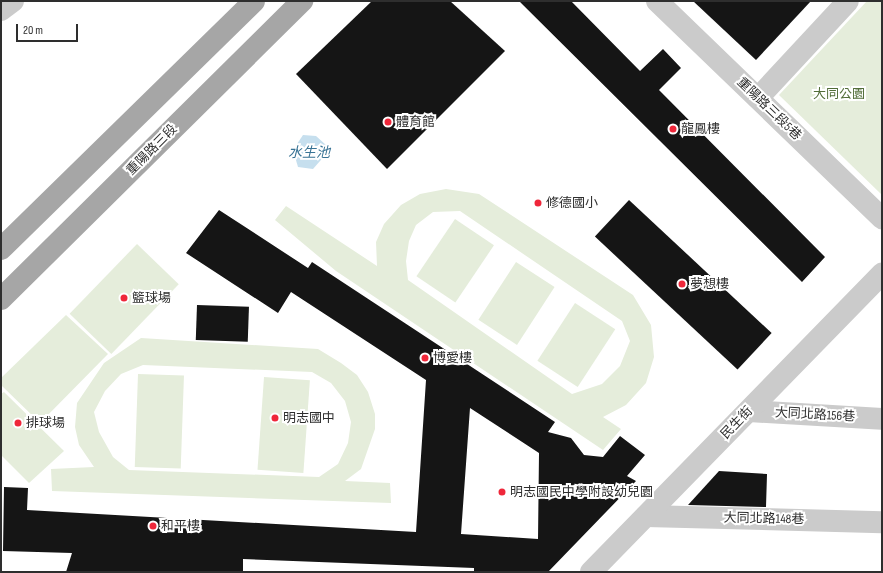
<!DOCTYPE html>
<html>
<head>
<meta charset="utf-8">
<style>
	body { margin:0 }
	#map { position:relative; width:883px; height:573px; overflow:hidden; background:#fff; font-family:"Sofia Sans Condensed","Noto Sans TC",sans-serif }
	div>[style] { position:absolute }
	.green>* { inset:0; background:#e5eddb; transform-origin:0 0 }
	.water>* { inset:0; background:#c6dfee }
	.building>* { inset:0; background:#151515; transform-origin:0 0 }
	.minor>* { height:22px; margin:-11px; padding:0 11px; transform-origin:11px; border-radius:11px; background:#cbcbcb }
	.major>* { height:22px; margin:-11px; padding:0 11px; transform-origin:11px; border-radius:11px; background:#a6a6a6 }
	.dots>* { width:11px; height:11px; translate:-50% -50%; box-sizing:border-box; border:2px solid #fff; border-radius:50% }
	span { translate:-50% -50%; white-space:nowrap; text-align:center; line-height:1.15; -webkit-text-stroke:4px #fff; paint-order:stroke }
	.park-label { font-size:13px; color:#526d39 }
	.street-label { font-size:13px; color:#2e2e2e }
	.poi-label { font-size:13px; color:#2e2e2e }
	.left { translate:0 -50%; text-align:left }
	.water-label { font-size:14px; color:#387395; font-style:italic }
	.frame { position:absolute; inset:0; border:2px solid #2e2e2e; pointer-events:none }
	.scale { position:absolute; left:16px; top:24px; width:62px; height:18px; box-sizing:border-box; border:2px solid #2e2e2e; border-top:0; padding-left:5px; font-size:12px; line-height:14px; white-space:nowrap; color:#2e2e2e; -webkit-text-stroke:3px #fff; paint-order:stroke }
</style>
</head>
<body>
<div id="map">
	<div class="green">
		<div style="clip-path:polygon(867px 1px,882px 1px,882px 195px,779px 95px)"></div>
		<div style="clip-path:polygon(evenodd,446px 189px,479px 194px,633px 295px,651px 325px,654px 357px,646px 383px,626px 405px,603px 417px,621px 429px,603px 450px,336px 271px,275px 220px,286px 206px,377px 266px,376px 242px,384px 224px,401px 205px,420px 194px,446px 189px,460px 211px,622px 321px,630px 341px,620px 366px,602px 384px,572px 394px,408px 280px,406px 261px,409px 241px,416px 225px,433px 212px,460px 211px)"></div>
		<div style="left:455px;top:219px;width:47px;height:69px;rotate:34deg"></div>
		<div style="left:137px;top:244px;width:58px;height:97px;rotate:44deg"></div>
		<div style="left:516px;top:262px;width:46px;height:69px;rotate:33deg"></div>
		<div style="left:575px;top:303px;width:48px;height:69px;rotate:33deg"></div>
		<div style="clip-path:polygon(66px 315px,108px 354px,40px 423px,1px 385px,1px 378px)"></div>
		<div style="clip-path:polygon(evenodd,141px 338px,318px 349px,341px 363px,357px 375px,368px 392px,375px 414px,375px 429px,361px 469px,345px 481px,390px 483px,391px 503px,52px 491px,51px 469px,94px 467px,79px 445px,75px 427px,77px 403px,104px 363px,141px 338px,143px 365px,312px 372px,331px 383px,345px 401px,351px 422px,348px 443px,338px 464px,319px 477px,129px 470px,113px 457px,99px 432px,94px 412px,105px 391px,121px 374px,143px 365px)"></div>
		<div style="left:138px;top:374px;width:46px;height:93px;rotate:2deg"></div>
		<div style="left:264px;top:377px;width:46px;height:93px;rotate:4deg"></div>
		<div style="clip-path:polygon(4px 392px,64px 451px,29px 483px,1px 455px,1px 394px)"></div>
	</div>
	<div class="water">
		<div style="clip-path:polygon(303px 135px,316px 136px,326px 145px,327px 153px,313px 169px,298px 167px,293px 150px)"></div>
	</div>
	<div class="building">
		<div style="clip-path:polygon(372px 1px,450px 1px,505px 51px,387px 169px,296px 74px)"></div>
		<div style="clip-path:polygon(519px 1px,571px 1px,640px 71px,663px 49px,681px 68px,659px 90px,825px 257px,802px 282px)"></div>
		<div style="clip-path:polygon(693px 1px,811px 1px,756px 60px)"></div>
		<div style="left:629px;top:200px;width:195px;height:50px;rotate:43deg"></div>
		<div style="clip-path:polygon(evenodd,219px 210px,308px 268px,312px 262px,555px 422px,548px 432px,571px 438px,584px 455px,603px 457px,620px 436px,645px 455px,627px 476px,636px 481px,548px 572px,474px 572px,474px 568px,243px 559px,243px 572px,66px 572px,72px 553px,3px 551px,4px 487px,28px 488px,27px 510px,416px 532px,426px 380px,291px 292px,278px 313px,186px 253px,219px 210px,470px 408px,539px 453px,538px 539px,461px 534px,470px 408px)"></div>
		<div style="left:197px;top:305px;width:52px;height:35px;rotate:2deg"></div>
		<div style="clip-path:polygon(719px 471px,767px 474px,766px 507px,688px 505px)"></div>
	</div>
	<div class="minor">
		<div style="left:657px;top:1px;width:313px;rotate:44deg"></div>
		<div style="left:1px;top:10px;width:15px;rotate:-37deg"></div>
		<div style="left:758px;top:98px;width:132px;rotate:-47.1deg"></div>
		<div style="left:749px;top:411px;width:133px;rotate:3.4deg"></div>
		<div style="left:646px;top:516px;width:236px;rotate:1.5deg"></div>
		<div style="left:591px;top:572px;width:417px;rotate:-45.7deg"></div>
	</div>
	<div class="major">
		<div style="left:1px;top:249px;width:354px;rotate:-44.4deg"></div>
		<div style="left:1px;top:299px;width:424px;rotate:-44.7deg"></div>
	</div>
	<div class="dots">
		<div style="left:388px;top:122px;background:#ef273a"></div>
		<div style="left:673px;top:129px;background:#ef273a"></div>
		<div style="left:538px;top:203px;background:#ef273a"></div>
		<div style="left:682px;top:284px;background:#ef273a"></div>
		<div style="left:124px;top:298px;background:#ef273a"></div>
		<div style="left:425px;top:358px;background:#ef273a"></div>
		<div style="left:275px;top:418px;background:#ef273a"></div>
		<div style="left:18px;top:423px;background:#ef273a"></div>
		<div style="left:502px;top:492px;background:#ef273a"></div>
		<div style="left:153px;top:526px;background:#ef273a"></div>
	</div>
	<div class="park-label">
		<span style="left:839px;top:94px">大同公園</span>
	</div>
	<div class="street-label">
		<span style="left:769px;top:109px;rotate:44deg">重陽路三段5巷</span>
		<span style="left:152px;top:150px;rotate:-45deg">重陽路三段</span>
		<span style="left:815px;top:415px;rotate:3deg">大同北路156巷</span>
		<span style="left:737px;top:423px;rotate:-46deg">民生街</span>
		<span style="left:764px;top:519px;rotate:1deg">大同北路148巷</span>
	</div>
	<div class="poi-label">
		<span class="left" style="left:396px;top:122px">體育館</span>
		<span class="left" style="left:681px;top:129px">龍鳳樓</span>
		<span class="left" style="left:546px;top:203px">修德國小</span>
		<span class="left" style="left:690px;top:284px">夢想樓</span>
		<span class="left" style="left:132px;top:298px">籃球場</span>
		<span class="left" style="left:433px;top:358px">博愛樓</span>
		<span class="left" style="left:283px;top:418px">明志國中</span>
		<span class="left" style="left:26px;top:423px">排球場</span>
		<span class="left" style="left:510px;top:492px">明志國民中學附設幼兒園</span>
		<span class="left" style="left:161px;top:526px">和平樓</span>
	</div>
	<div class="water-label">
		<span style="left:309px;top:153px">水生池</span>
	</div>
	<div class="frame"></div>
	<div class="scale">20 m</div>
</div>
</body>
</html>
